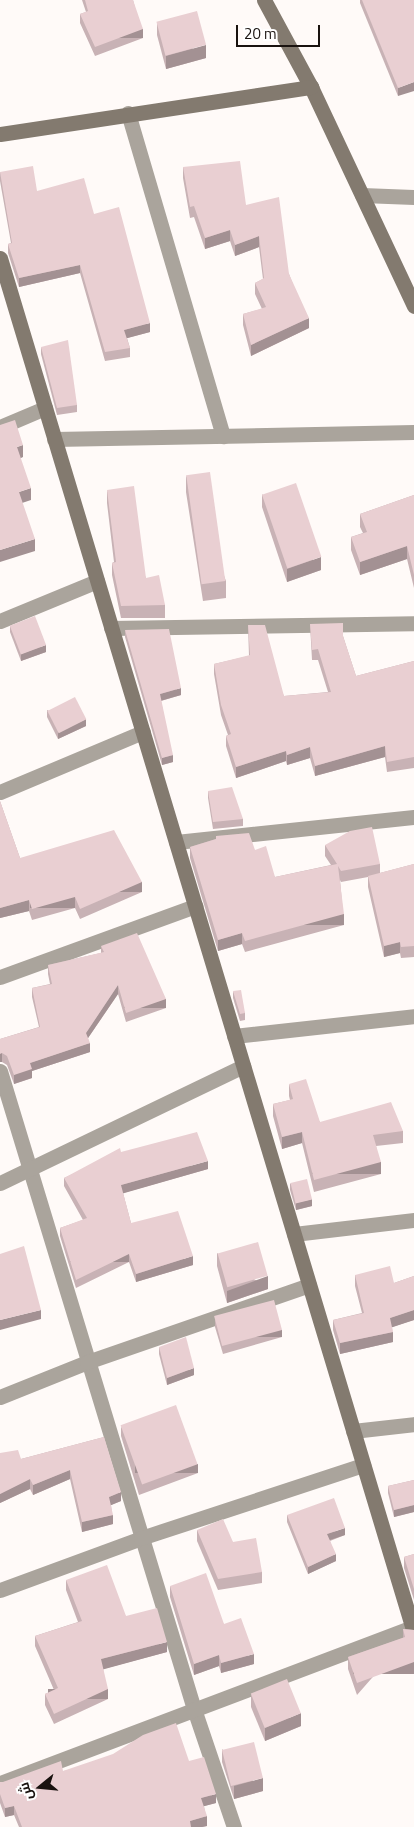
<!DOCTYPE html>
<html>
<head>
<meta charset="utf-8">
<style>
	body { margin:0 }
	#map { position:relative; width:414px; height:1827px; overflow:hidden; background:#fffaf8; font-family:"Titillium Web",Cairo,sans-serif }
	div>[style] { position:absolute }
	.street>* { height:15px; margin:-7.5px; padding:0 7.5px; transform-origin:7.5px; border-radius:7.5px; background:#aaa49c }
	.secondary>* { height:15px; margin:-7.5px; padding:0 7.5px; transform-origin:7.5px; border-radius:7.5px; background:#837a6f }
	.wall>* { inset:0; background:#c8b2b5 }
	.shaded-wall>* { inset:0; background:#a39193; transform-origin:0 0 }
	.building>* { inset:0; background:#e9cfd2; transform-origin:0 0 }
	span { translate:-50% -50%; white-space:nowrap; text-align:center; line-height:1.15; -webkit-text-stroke:5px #fff; paint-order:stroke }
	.north { position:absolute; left:15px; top:1762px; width:50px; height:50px; -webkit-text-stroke:4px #fff; paint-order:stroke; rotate:253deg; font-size:14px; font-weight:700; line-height:20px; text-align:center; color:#19120f }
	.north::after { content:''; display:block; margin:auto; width:18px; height:22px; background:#19120f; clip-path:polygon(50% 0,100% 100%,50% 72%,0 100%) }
	.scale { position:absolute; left:236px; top:25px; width:84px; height:22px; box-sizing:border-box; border:2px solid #19120f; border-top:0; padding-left:6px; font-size:15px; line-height:18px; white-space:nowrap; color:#19120f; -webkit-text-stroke:4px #fff; paint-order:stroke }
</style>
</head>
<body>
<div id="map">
	<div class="street">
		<div style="left:128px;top:113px;width:337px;rotate:73.6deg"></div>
		<div style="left:362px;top:195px;width:52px;rotate:2.2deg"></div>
		<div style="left:0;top:427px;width:49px;rotate:-22.9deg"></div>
		<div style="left:54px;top:439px;width:360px;rotate:-1.1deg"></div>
		<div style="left:0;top:621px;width:105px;rotate:-22.4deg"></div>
		<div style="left:111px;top:628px;width:303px;rotate:-0.9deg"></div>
		<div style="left:0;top:792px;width:155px;rotate:-22.8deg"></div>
		<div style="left:176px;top:842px;width:239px;rotate:-6deg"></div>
		<div style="left:0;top:977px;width:208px;rotate:-20deg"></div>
		<div style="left:234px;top:1036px;width:181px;rotate:-6.3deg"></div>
		<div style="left:0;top:1071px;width:667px;rotate:73.09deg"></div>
		<div style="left:194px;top:1709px;width:125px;rotate:71.3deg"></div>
		<div style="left:0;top:1183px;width:270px;rotate:-25.7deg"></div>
		<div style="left:294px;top:1234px;width:121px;rotate:-6.7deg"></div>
		<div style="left:0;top:1397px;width:94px;rotate:-21.9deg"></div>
		<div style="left:87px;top:1362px;width:235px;rotate:-19.1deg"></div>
		<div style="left:353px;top:1431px;width:61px;rotate:-6.5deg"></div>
		<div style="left:0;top:1590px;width:150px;rotate:-20.2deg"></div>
		<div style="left:141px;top:1538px;width:234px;rotate:-18.2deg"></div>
		<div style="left:0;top:1783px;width:441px;rotate:-20.7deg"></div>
	</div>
	<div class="secondary">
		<div style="left:264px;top:0;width:99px;rotate:61.6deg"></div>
		<div style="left:311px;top:87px;width:242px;rotate:64.8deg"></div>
		<div style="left:0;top:134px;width:315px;rotate:-8.6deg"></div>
		<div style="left:0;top:258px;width:1436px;rotate:73.24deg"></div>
	</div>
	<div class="wall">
		<div style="clip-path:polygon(82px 0,133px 0,143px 38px,95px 56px,80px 23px,80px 14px,86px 12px)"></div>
		<div style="clip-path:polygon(360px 0,414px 0,398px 96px,360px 3px)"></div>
		<div style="clip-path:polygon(157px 23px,206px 58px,166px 69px,157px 35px)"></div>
		<div style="clip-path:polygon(183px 167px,246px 205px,289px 274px,309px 328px,251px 356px,243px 325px,243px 314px,262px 309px,255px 294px,255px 283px,263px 279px,259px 247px,235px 256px,230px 241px,205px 249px,194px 217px,190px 218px,183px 178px)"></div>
		<div style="clip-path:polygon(0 172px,37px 191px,94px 214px,150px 332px,127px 338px,130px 348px,130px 357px,105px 361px,80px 273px,19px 287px,8px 253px,8px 244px,11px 243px,0 181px)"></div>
		<div style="clip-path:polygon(41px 347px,77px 405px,77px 412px,57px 415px,41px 354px)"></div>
		<div style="clip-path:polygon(186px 475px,226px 581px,226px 598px,203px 601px,186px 492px)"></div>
		<div style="clip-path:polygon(107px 490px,146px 578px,165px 605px,165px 618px,121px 618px,112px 575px,112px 563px,114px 562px,107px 503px)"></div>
		<div style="clip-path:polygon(262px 494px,321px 570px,287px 582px,262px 507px)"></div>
		<div style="clip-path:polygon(414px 495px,414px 588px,407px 559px,360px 575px,351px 550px,351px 537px,363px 533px,360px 527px,360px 514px)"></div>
		<div style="clip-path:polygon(310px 624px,343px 636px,356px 676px,414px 661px,414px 768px,387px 772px,385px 757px,315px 776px,310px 758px,287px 765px,286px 761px,236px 778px,226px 746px,226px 736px,228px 735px,221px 715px,214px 674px,214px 664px,249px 656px,248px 625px,284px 696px,328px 692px,318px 660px,312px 660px)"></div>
		<div style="clip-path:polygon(10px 625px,46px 652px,21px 661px,10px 632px)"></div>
		<div style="clip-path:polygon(125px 630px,181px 695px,161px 701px,173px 762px,162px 765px,125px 637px)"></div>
		<div style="clip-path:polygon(47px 710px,86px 726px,58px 739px,47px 717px)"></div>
		<div style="clip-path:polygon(208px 791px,243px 819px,243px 826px,213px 829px,208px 798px)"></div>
		<div style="clip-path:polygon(0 801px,20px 858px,142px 892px,80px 919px,75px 908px,32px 920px,29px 911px,0 918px)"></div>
		<div style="clip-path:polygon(216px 836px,255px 850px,275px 877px,331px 865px,325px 856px,325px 845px,380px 864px,380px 873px,414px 864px,414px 957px,401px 958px,400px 953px,384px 957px,368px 887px,368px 877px,341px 882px,340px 880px,344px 925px,245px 952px,242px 944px,218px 951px,190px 858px,190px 847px,216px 839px)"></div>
		<div style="clip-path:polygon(101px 946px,166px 1008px,126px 1022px,118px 994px,88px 1038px,90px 1052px,32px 1071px,32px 1078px,14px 1084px,7px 1065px,2px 1062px,0 1062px,0 1039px,39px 1027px,32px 997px,32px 988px,50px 984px,48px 974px,48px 965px,101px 953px)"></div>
		<div style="clip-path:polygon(233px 991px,245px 1013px,245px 1020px,240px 1021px,233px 998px)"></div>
		<div style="clip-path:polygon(289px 1084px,320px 1122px,403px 1131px,403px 1143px,376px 1146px,381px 1174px,314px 1192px,302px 1143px,282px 1149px,273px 1116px,273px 1104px,290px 1100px,289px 1096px)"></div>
		<div style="clip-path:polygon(121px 1152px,208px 1169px,123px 1193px,131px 1223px,193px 1265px,136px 1282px,129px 1262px,76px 1288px,60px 1236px,60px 1228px,83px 1220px,64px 1186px,64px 1178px)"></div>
		<div style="clip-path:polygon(290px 1183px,312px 1206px,296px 1210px,290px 1190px)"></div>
		<div style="clip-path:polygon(217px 1253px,268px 1289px,227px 1303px,217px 1266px)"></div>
		<div style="clip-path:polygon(355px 1275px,394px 1283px,414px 1276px,414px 1320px,392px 1327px,393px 1342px,340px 1354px,333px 1330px,333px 1320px,362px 1313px,355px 1286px)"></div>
		<div style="clip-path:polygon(215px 1320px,282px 1337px,223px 1354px,215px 1327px)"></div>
		<div style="clip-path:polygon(159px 1347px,194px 1375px,167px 1385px,159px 1354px)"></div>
		<div style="clip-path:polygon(121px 1427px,198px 1473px,139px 1495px,121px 1436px)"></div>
		<div style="clip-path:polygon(104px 1437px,121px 1501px,111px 1505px,113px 1524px,82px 1532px,70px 1479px,33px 1495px,30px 1489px,0 1503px,0 1453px,21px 1459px)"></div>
		<div style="clip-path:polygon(414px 1480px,414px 1512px,394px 1517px,388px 1493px,388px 1486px)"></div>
		<div style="clip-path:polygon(287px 1515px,345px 1535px,330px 1541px,336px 1561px,308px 1574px,287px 1522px)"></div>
		<div style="clip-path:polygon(197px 1530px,233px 1542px,262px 1572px,262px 1583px,218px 1590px,197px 1541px)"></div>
		<div style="clip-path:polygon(414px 1554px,414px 1600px,404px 1568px,404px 1557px)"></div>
		<div style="clip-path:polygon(66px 1580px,126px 1616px,167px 1652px,103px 1669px,108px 1699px,54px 1724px,45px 1705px,45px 1694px,54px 1690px,35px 1646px,35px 1636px,78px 1622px,66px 1590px)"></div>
		<div style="clip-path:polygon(170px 1586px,224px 1624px,254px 1664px,221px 1673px,219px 1666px,194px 1675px,170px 1597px)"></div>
		<div style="clip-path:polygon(403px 1629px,414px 1630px,357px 1695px,348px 1669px,348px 1657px,403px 1638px)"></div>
		<div style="clip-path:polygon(251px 1694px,301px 1726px,265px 1741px,251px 1707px)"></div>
		<div style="clip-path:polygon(222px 1749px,263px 1791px,234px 1799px,222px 1762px)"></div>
		<div style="clip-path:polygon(189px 1761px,216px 1803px,204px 1806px,207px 1826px,202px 1827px,19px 1827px,14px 1815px,5px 1817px,0 1803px,0 1782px,3px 1782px,63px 1771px)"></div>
	</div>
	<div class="shaded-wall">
		<div style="left:143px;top:29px;width:9px;height:51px;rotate:90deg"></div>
		<div style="clip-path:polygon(206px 45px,206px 58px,166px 69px,166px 56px)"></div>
		<div style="clip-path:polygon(414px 82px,414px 91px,398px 96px,398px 88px)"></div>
		<div style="clip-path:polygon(230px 230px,230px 241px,205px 249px,205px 238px)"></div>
		<div style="clip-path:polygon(259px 236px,259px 247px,235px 256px,235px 245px)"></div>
		<div style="clip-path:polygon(80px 265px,80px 273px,19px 287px,19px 278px)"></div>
		<div style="clip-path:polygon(309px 318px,309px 328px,251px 356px,251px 345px)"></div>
		<div style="clip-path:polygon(150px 323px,150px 332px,124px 339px,124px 330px)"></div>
		<div style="clip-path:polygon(23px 445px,23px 457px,17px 460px,17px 447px)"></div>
		<div style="clip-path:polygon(31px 488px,31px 500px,19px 504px,19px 492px)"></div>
		<div style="clip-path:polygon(35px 539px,35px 551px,0 562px,0 550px)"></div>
		<div style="clip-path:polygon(407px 546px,407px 559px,360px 575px,360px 562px)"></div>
		<div style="clip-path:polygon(321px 557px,321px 570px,287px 582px,287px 569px)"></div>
		<div style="clip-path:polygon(46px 645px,46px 652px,21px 661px,21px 654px)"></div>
		<div style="clip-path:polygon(181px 688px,181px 695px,160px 701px,160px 694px)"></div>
		<div style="clip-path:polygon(86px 719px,86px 726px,58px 739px,58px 732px)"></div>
		<div style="clip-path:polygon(385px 746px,385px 757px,315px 776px,315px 766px)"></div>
		<div style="clip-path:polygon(310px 747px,310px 758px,287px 765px,287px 755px)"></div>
		<div style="clip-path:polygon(286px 751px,286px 761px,236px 778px,236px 767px)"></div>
		<div style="clip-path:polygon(173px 755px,173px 762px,162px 765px,162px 758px)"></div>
		<div style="left:142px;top:882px;width:10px;height:68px;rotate:90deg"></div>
		<div style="left:75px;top:897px;width:11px;height:45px;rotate:90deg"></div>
		<div style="clip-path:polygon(29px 900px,29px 911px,0 918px,0 908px)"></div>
		<div style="left:344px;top:914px;width:11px;height:103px;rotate:90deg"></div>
		<div style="clip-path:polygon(242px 933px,242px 944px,218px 951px,218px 940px)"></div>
		<div style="clip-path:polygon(400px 942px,400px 953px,384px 957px,384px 946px)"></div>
		<div style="clip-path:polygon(118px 985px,118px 994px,86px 1041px,86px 1033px)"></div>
		<div style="left:166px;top:999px;width:9px;height:42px;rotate:90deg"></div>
		<div style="clip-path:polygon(90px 1043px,90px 1052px,32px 1071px,32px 1078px,14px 1084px,14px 1075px,30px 1063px)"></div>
		<div style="left:2px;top:1053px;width:9px;height:2px;rotate:90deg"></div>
		<div style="clip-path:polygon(302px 1132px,302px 1143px,282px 1149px,282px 1137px)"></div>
		<div style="clip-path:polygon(208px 1161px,208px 1169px,121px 1194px,121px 1185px)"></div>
		<div style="left:381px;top:1162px;width:12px;height:69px;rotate:90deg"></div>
		<div style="clip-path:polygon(312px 1199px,312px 1206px,296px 1210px,296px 1203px)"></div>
		<div style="left:129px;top:1254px;width:8px;height:59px;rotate:90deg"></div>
		<div style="clip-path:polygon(193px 1256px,193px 1265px,136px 1282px,136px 1274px)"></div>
		<div style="clip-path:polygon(268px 1276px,268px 1289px,227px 1303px,227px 1291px)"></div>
		<div style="clip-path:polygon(41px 1310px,41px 1319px,0 1330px,0 1320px)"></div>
		<div style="clip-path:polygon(414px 1310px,414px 1320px,390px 1328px,390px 1318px)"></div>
		<div style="left:282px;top:1330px;width:7px;height:61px;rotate:90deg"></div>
		<div style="clip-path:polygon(393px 1332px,393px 1342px,340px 1354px,340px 1343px)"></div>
		<div style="clip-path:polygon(194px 1368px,194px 1375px,167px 1385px,167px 1378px)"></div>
		<div style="left:198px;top:1464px;width:9px;height:63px;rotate:90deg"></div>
		<div style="clip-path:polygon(70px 1470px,70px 1479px,33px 1495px,33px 1485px)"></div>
		<div style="clip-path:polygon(30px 1479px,30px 1489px,0 1503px,0 1494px)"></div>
		<div style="clip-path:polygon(121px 1492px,121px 1501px,109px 1506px,109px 1497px)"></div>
		<div style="clip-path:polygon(414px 1505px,414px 1512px,394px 1517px,394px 1510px)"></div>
		<div style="clip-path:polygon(113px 1515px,113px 1524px,82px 1532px,82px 1522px)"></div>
		<div style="clip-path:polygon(345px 1528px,345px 1535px,327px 1541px,327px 1534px)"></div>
		<div style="clip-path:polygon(336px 1554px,336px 1561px,308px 1574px,308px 1567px)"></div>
		<div style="clip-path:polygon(167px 1642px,167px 1652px,101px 1670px,101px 1659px)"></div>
		<div style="clip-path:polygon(254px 1654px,254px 1664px,221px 1673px,221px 1663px)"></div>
		<div style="clip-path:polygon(219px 1655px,219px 1666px,194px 1675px,194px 1664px)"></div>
		<div style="left:414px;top:1662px;width:12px;height:61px;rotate:90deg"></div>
		<div style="left:108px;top:1689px;width:10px;height:60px;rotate:90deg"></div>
		<div style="clip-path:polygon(301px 1713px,301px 1726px,265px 1741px,265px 1728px)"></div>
		<div style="clip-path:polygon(263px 1778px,263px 1791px,234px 1799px,234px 1786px)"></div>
		<div style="clip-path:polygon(216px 1794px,216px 1803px,201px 1807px,201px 1798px)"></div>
		<div style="clip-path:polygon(14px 1806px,14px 1815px,5px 1817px,5px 1808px)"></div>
		<div style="clip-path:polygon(207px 1816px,207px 1826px,202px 1827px,190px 1827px,190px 1821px)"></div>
	</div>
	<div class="building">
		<div style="clip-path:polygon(85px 0,133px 0,143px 29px,95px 47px,80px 14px,88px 11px)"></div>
		<div style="clip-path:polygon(362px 0,414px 0,414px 82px,398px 88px)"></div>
		<div style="left:197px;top:11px;width:35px;height:42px;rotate:75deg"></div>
		<div style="clip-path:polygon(240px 161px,246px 205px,279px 197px,289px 274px,309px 318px,251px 345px,243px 314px,266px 307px,255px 283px,264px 278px,259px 236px,235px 245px,230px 230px,205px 238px,194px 206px,190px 207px,183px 167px)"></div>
		<div style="clip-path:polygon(33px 166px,37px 191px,84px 178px,94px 214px,119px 207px,150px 323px,124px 330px,130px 348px,105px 352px,80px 265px,19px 278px,8px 244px,12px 243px,0 172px)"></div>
		<div style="clip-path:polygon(68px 340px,77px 405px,57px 408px,41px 347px)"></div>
		<div style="clip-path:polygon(15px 420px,23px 445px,17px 447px,31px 488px,19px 492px,35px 539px,0 550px,0 425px)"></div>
		<div style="left:210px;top:472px;width:110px;height:24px;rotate:82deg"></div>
		<div style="left:296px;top:483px;width:78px;height:36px;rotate:71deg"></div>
		<div style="clip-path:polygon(134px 486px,146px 578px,159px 575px,165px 605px,121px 606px,112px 563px,116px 562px,107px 490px)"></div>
		<div style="clip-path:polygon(414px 495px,414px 575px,407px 546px,360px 562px,351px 537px,367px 532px,360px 514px)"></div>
		<div style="left:35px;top:616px;width:31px;height:27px;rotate:69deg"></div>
		<div style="clip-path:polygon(343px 623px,343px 636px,356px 676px,414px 661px,414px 757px,387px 762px,385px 746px,315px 766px,310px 747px,287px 755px,286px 751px,236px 767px,226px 736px,231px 734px,221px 705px,214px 664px,250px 655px,248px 625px,265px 625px,284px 696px,331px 692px,318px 649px,312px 650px,310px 624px)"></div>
		<div style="clip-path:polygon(169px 629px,181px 688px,160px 694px,173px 755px,162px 758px,125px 630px)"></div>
		<div style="left:75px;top:697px;width:25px;height:31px;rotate:63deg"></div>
		<div style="clip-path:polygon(232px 787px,243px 819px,213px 822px,208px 791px)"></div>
		<div style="clip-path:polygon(0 801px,20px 858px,114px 830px,142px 882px,80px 909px,75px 897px,32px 909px,29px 900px,0 908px)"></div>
		<div style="clip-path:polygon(372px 827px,380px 864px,341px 871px,338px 866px,344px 914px,245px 941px,242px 933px,218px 940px,190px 847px,216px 839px,216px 836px,249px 833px,255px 850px,266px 846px,275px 877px,337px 864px,325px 845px,350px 831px)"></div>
		<div style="clip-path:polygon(414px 864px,414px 946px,401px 947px,400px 942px,384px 946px,368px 876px)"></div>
		<div style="clip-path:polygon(137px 933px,166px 999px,126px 1013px,118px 985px,86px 1033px,90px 1043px,30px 1063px,32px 1069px,14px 1075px,7px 1056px,2px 1053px,0 1054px,0 1039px,40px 1027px,32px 988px,52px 984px,48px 965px,104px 952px,101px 946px)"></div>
		<div style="clip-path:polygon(241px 990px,245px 1013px,240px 1014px,233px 991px)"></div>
		<div style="clip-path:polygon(306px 1079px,320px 1122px,391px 1102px,403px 1131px,373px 1135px,381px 1162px,314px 1180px,302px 1132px,282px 1137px,273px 1104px,293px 1099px,289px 1084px)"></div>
		<div style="clip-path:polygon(197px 1132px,208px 1161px,121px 1185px,131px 1223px,178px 1211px,193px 1256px,136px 1274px,129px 1254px,76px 1280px,60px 1228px,87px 1218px,64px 1178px,120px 1148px,121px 1152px)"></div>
		<div style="left:307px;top:1179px;width:21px;height:17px;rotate:76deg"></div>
		<div style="left:258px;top:1242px;width:35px;height:42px;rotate:74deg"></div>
		<div style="clip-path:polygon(24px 1246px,41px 1310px,0 1320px,0 1254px)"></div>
		<div style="clip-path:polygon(390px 1266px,394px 1283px,414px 1276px,414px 1310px,390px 1318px,393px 1332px,340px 1343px,333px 1320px,364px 1313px,355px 1275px)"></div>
		<div style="left:274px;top:1300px;width:31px;height:62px;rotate:75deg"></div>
		<div style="clip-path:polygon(186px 1337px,194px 1368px,167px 1378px,159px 1347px)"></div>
		<div style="left:176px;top:1405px;width:63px;height:59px;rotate:70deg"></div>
		<div style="clip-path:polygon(104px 1437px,121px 1492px,109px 1497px,113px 1515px,82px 1522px,70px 1470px,33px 1485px,30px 1479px,0 1494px,0 1453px,18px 1450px,21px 1459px)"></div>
		<div style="clip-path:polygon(414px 1480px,414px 1505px,394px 1510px,388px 1486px)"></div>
		<div style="clip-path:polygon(334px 1498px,345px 1528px,327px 1534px,336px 1554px,308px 1567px,287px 1515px)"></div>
		<div style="clip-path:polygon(223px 1519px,233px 1542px,256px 1538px,262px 1572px,218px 1579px,197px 1530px)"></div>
		<div style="clip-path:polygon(414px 1554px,414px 1589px,404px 1557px)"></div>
		<div style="clip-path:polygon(107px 1565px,126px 1616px,157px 1608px,167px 1642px,101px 1659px,108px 1689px,54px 1714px,45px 1694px,58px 1688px,35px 1636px,82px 1621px,66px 1580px)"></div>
		<div style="clip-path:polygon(206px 1573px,224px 1624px,241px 1618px,254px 1654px,221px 1663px,219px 1655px,194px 1664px,170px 1586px)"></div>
		<div style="clip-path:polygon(403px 1629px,414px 1630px,414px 1662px,357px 1683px,348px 1657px,405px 1637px)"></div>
		<div style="left:287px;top:1679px;width:37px;height:39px;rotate:68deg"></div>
		<div style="clip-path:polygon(176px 1723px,189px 1761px,204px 1757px,216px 1794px,201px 1798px,207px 1816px,190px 1821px,191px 1827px,22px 1827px,14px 1806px,5px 1808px,0 1794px,0 1782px,3px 1782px,61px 1761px,63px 1771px,113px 1754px,143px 1735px)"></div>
		<div style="left:254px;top:1742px;width:37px;height:33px;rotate:76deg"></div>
	</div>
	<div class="north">ش</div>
	<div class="scale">20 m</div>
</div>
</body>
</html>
